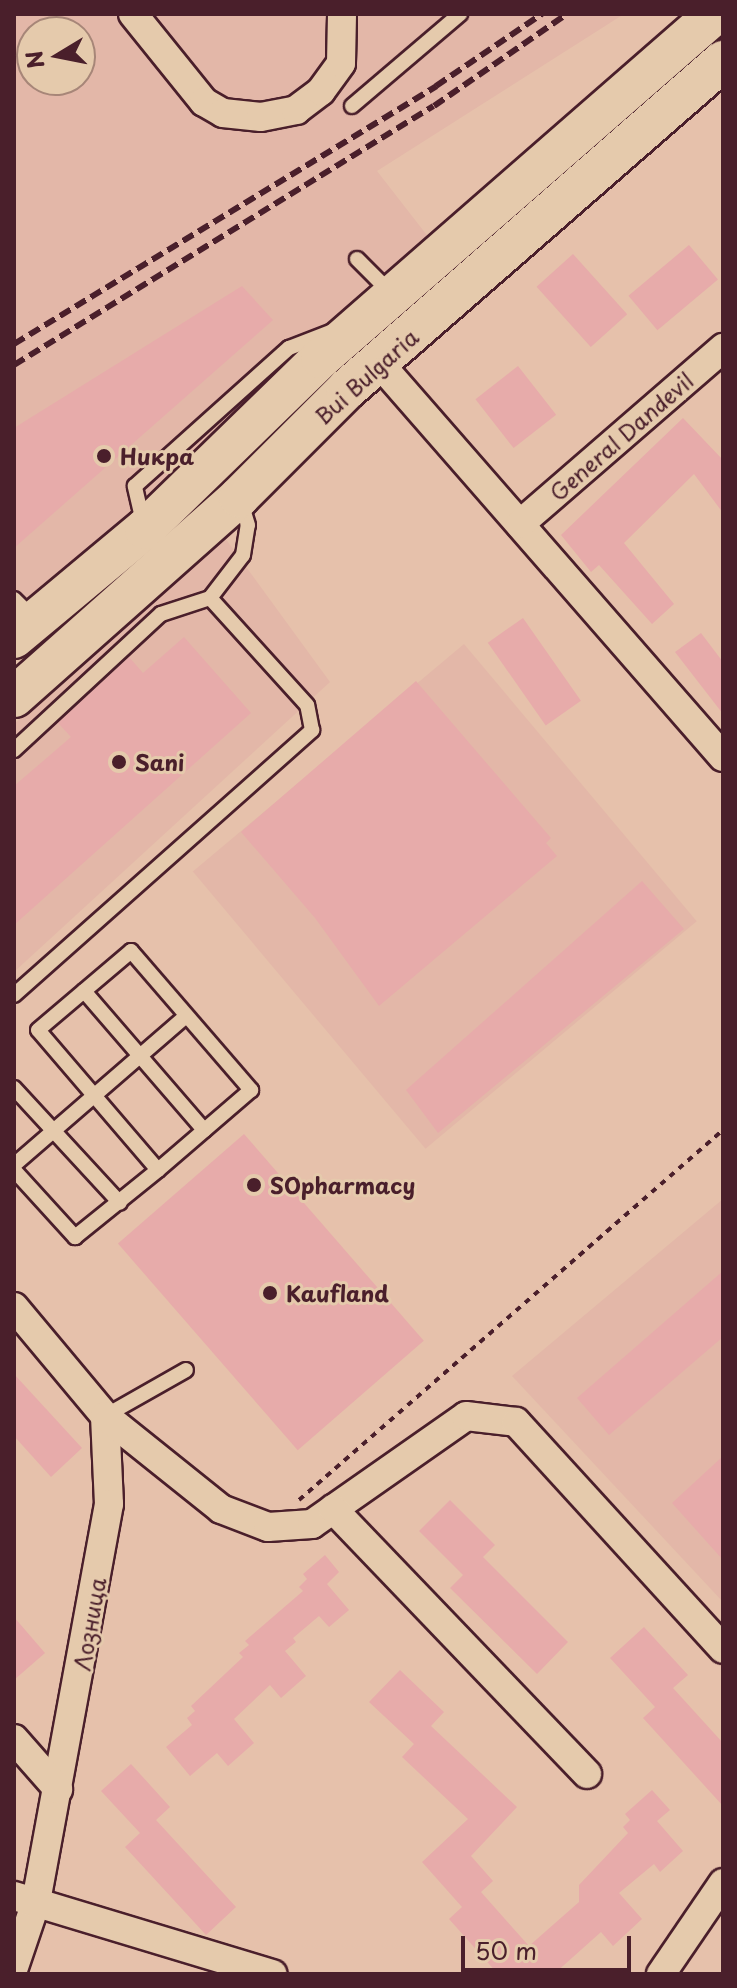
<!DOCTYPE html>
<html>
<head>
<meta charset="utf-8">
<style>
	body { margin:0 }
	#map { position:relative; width:737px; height:1988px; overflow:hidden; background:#e6c1ab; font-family:"Playpen Sans",sans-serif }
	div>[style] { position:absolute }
	.built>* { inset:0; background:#e3b7a8; transform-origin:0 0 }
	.building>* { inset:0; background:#e7abaa; transform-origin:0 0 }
	.path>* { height:4px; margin-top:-2px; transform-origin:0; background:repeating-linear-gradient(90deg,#4a1f2b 0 6px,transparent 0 12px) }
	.roads { filter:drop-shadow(2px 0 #4a1f2b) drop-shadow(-2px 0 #4a1f2b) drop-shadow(0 2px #4a1f2b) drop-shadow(0 -2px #4a1f2b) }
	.lane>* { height:14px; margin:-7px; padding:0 7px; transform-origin:7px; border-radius:7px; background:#e5caac }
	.street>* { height:28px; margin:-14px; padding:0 14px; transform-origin:14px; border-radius:14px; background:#e5caac }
	.secondary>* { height:40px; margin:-20px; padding:0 20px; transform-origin:20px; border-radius:20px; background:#e5caac }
	.rail>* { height:6px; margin-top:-3px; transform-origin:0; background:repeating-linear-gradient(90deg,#4a1f2b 0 12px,transparent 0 18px) }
	.dots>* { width:22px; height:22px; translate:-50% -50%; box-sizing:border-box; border:4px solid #e5caac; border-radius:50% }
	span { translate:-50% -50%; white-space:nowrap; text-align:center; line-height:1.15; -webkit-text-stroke:6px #e5caac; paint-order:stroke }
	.street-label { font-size:22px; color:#4a1f2b }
	.poi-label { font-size:22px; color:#4a1f2b; font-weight:700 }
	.left { translate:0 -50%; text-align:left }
	.frame { position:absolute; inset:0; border:16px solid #4a1f2b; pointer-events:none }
	.north { position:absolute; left:16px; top:16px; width:80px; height:80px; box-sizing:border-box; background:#e5caac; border:2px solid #a78678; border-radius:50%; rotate:260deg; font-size:22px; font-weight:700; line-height:32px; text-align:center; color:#4a1f2b }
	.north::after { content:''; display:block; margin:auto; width:28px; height:36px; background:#4a1f2b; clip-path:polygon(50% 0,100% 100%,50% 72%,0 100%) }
	.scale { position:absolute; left:461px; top:1936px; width:170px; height:36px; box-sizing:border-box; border:4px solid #4a1f2b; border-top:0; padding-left:10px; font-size:24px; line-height:28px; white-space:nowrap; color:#4a1f2b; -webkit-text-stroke:6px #e5caac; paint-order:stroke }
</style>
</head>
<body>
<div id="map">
	<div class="built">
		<div style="clip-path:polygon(evenodd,14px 14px,624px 14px,377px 171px,433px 243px,14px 620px,14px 14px,32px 32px,80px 32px,80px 80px,32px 80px,32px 32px)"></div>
		<div style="clip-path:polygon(225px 538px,330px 682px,14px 972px,14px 724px)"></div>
		<div style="left:464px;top:644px;width:362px;height:354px;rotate:50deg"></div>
		<div style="clip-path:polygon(723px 1199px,723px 1602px,512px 1376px)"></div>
	</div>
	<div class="building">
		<div style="left:689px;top:245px;width:45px;height:79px;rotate:50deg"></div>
		<div style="left:573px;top:254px;width:81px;height:49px;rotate:48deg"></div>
		<div style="clip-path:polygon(242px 286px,273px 320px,14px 548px,14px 428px)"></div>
		<div style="left:518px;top:366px;width:62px;height:54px;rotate:52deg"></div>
		<div style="clip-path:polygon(683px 418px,723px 460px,723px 513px,694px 474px,624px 543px,674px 604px,652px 624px,599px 565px,591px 572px,561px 535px)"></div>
		<div style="left:523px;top:618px;width:101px;height:43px;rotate:55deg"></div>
		<div style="clip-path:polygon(701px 633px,723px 662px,723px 714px,675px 652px)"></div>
		<div style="clip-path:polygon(184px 637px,251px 713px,14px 925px,14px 786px,71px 737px,58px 723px,129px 657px,143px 673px)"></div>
		<div style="clip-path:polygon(416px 681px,551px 838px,546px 843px,557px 856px,379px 1006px,315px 918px,241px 832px)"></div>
		<div style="clip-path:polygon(642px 881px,684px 929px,438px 1133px,406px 1090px)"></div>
		<div style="left:244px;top:1134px;width:274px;height:167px;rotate:49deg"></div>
		<div style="clip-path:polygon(723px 1271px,723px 1337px,609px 1435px,577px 1398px)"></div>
		<div style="clip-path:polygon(14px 1374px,82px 1448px,51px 1477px,14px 1436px)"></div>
		<div style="clip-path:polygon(723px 1456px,723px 1560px,672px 1503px)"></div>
		<div style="clip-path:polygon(450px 1500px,495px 1545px,483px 1557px,568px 1642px,537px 1674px,450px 1588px,463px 1575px,419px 1531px)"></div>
		<div style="clip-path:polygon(325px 1555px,339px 1572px,327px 1584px,349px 1610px,329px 1627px,319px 1616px,293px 1638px,296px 1642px,285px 1651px,306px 1676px,281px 1698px,270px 1685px,234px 1719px,254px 1743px,228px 1766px,217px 1753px,190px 1776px,166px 1747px,192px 1725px,187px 1718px,195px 1711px,191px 1706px,243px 1657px,239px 1653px,249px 1645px,245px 1641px,303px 1591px,299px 1587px,307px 1579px,303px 1574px)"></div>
		<div style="clip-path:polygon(14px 1617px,45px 1653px,14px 1680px)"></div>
		<div style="clip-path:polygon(644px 1627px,688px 1675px,673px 1688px,723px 1743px,723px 1806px,643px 1718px,655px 1707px,610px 1658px)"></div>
		<div style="clip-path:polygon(400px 1670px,444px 1712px,431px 1726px,517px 1807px,471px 1856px,493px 1881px,481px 1892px,529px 1946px,579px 1902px,579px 1885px,628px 1833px,623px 1827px,630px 1820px,625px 1814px,652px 1790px,670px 1810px,657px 1821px,683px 1851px,660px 1872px,654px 1864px,619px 1893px,642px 1919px,613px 1946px,601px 1932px,554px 1974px,498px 1974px,449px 1919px,462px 1907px,422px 1862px,468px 1819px,402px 1757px,414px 1744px,369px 1702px)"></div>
		<div style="clip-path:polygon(131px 1764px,170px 1807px,156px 1820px,236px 1907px,206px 1935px,125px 1847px,140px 1833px,101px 1791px)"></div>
	</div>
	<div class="path">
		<div style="left:299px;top:1500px;width:563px;rotate:-41.11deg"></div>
	</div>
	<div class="roads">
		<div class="lane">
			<div style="left:352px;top:106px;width:142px;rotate:-40.4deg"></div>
			<div style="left:357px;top:259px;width:47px;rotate:45deg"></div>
			<div style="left:143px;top:522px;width:37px;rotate:-103deg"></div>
			<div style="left:135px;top:486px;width:207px;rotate:-41.9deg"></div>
			<div style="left:289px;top:348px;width:47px;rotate:-21.1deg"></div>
			<div style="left:14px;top:599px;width:16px;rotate:45deg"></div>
			<div style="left:14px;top:750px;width:200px;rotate:-42.8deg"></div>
			<div style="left:161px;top:614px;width:52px;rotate:-18.1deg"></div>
			<div style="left:210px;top:598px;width:54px;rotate:-52.5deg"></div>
			<div style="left:243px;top:555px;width:30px;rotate:-81deg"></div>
			<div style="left:248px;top:525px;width:27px;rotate:-107deg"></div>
			<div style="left:131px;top:951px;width:184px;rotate:49.2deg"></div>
			<div style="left:251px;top:1090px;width:123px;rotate:139.3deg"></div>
			<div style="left:158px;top:1170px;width:184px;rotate:-130.6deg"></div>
			<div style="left:38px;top:1030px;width:122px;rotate:-40.3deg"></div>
			<div style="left:84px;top:991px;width:184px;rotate:49.2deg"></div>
			<div style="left:14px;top:995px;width:399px;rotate:-41.6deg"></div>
			<div style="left:312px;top:730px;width:25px;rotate:-101deg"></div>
			<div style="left:307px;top:705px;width:144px;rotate:-132.2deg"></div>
			<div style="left:14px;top:1088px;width:156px;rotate:47.3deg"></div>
			<div style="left:14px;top:1165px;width:228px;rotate:-40.9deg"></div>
			<div style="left:14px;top:1170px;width:91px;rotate:47.7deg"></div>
			<div style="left:75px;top:1237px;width:107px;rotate:-38.9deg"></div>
			<div style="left:105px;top:1416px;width:93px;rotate:-29.6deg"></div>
		</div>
		<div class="street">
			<div style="left:133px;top:14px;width:113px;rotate:51.1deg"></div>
			<div style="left:204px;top:102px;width:22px;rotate:30deg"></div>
			<div style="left:223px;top:113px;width:38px;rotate:6deg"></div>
			<div style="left:261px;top:117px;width:36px;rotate:-11deg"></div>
			<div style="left:296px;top:110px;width:31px;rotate:-37deg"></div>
			<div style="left:321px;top:91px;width:34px;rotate:-54deg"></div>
			<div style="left:341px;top:63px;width:49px;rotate:-88.8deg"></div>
			<div style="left:379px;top:363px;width:523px;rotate:48.88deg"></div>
			<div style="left:520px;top:524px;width:269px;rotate:-40.9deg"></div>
			<div style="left:14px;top:1307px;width:142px;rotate:50.1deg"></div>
			<div style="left:105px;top:1416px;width:88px;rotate:87.4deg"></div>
			<div style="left:109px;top:1504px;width:405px;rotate:100.4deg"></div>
			<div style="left:36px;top:1902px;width:69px;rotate:108.7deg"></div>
			<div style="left:105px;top:1416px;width:149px;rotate:38.7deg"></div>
			<div style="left:221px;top:1509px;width:50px;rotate:21deg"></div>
			<div style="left:268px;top:1527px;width:44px;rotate:-3.9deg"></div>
			<div style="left:312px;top:1524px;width:188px;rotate:-35deg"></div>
			<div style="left:466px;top:1416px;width:50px;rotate:6.8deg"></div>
			<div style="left:516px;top:1422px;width:307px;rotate:47.6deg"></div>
			<div style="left:333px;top:1509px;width:367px;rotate:46.2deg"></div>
			<div style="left:14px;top:1739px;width:67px;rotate:48.7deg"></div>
			<div style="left:14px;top:1896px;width:270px;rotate:16.8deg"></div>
			<div style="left:661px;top:1974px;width:110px;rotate:-55.7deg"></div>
		</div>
		<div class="secondary">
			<div style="left:14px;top:638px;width:170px;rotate:-39.8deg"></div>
			<div style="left:145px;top:529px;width:245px;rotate:-44.2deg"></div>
			<div style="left:321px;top:358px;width:523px;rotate:-41.12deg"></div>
			<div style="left:14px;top:697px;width:301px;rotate:-41.6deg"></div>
			<div style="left:239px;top:497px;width:153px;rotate:-45deg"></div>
			<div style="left:347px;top:389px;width:499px;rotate:-41.1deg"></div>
		</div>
	</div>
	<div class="rail">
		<div style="left:14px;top:344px;width:495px;rotate:-31.4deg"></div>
		<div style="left:436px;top:86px;width:128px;rotate:-34.2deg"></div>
		<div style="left:14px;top:365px;width:493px;rotate:-31.7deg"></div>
		<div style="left:434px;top:106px;width:162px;rotate:-34.7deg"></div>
	</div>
	<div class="dots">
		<div style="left:104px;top:456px;background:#4a1f2b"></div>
		<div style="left:119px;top:762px;background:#4a1f2b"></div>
		<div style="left:254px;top:1185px;background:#4a1f2b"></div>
		<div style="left:270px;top:1293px;background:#4a1f2b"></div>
	</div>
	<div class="street-label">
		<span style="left:366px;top:376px;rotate:-42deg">Bui Bulgaria</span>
		<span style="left:621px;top:436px;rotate:-41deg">General Dandevil</span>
		<span style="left:89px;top:1624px;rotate:-80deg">Лозница</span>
	</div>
	<div class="poi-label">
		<span class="left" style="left:120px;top:456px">Никра</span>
		<span class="left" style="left:135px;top:762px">Sani</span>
		<span class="left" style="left:270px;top:1185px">SOpharmacy</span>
		<span class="left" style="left:286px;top:1293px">Kaufland</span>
	</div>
	<div class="frame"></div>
	<div class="north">N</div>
	<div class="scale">50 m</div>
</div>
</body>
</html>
